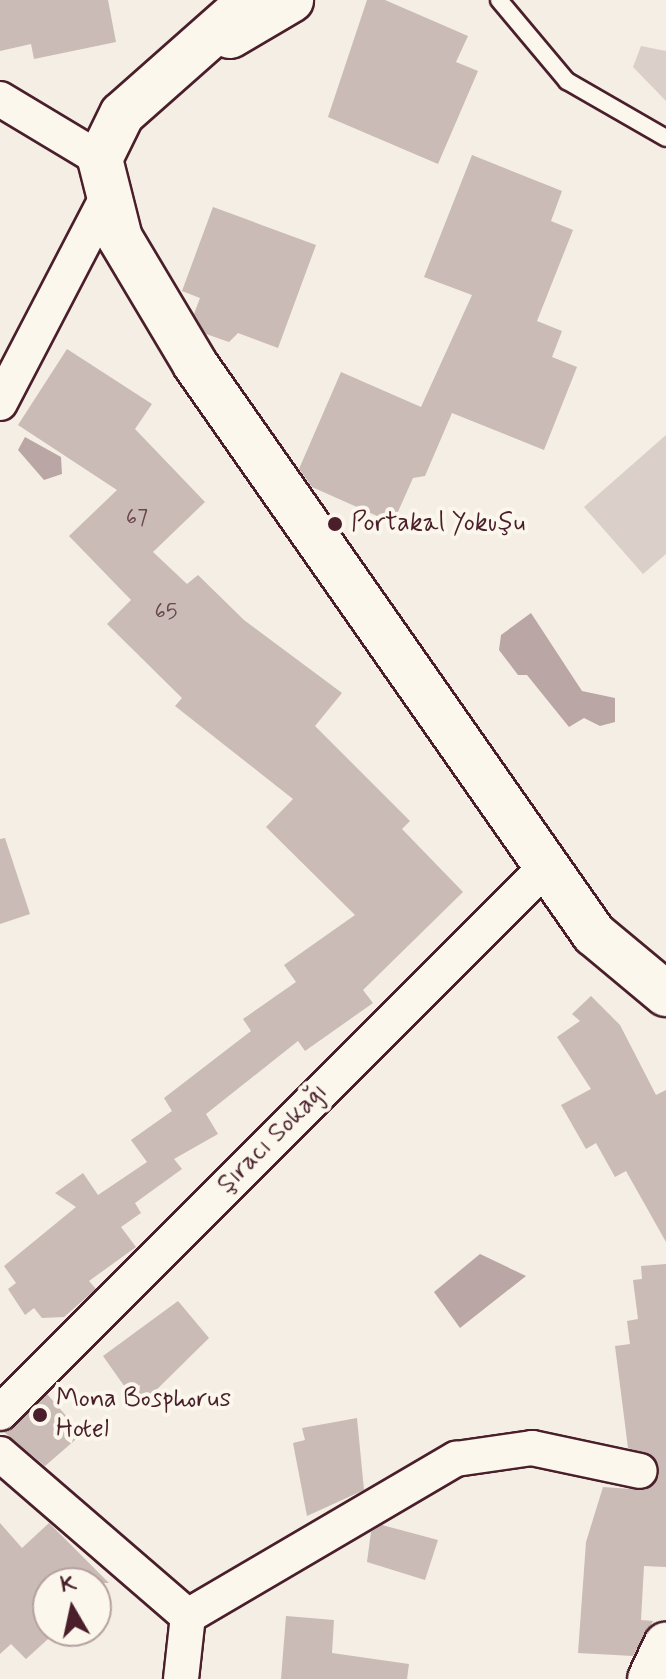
<!DOCTYPE html>
<html>
<head>
<meta charset="utf-8">
<style>
	body { margin:0 }
	#map { position:relative; width:666px; height:1679px; overflow:hidden; background:#f4eee4; font-family:Mynerve,sans-serif }
	div>[style] { position:absolute }
	.green>* { inset:0; background:#dbd0c9 }
	.water>* { inset:0; background:#baa7a5 }
	.building>* { inset:0; background:#cabbb6 }
	.roads { filter:drop-shadow(2px 0 #4a1f2b) drop-shadow(-2px 0 #4a1f2b) drop-shadow(0 2px #4a1f2b) drop-shadow(0 -2px #4a1f2b) }
	.lane>* { height:16px; margin:-8px; padding:0 8px; transform-origin:8px; border-radius:8px; background:#fbf7ec }
	.street>* { height:34px; margin:-17px; padding:0 17px; transform-origin:17px; border-radius:17px; background:#fbf7ec }
	.secondary>* { height:44px; margin:-22px; padding:0 22px; transform-origin:22px; border-radius:22px; background:#fbf7ec }
	.dots>* { width:22px; height:22px; translate:-50% -50%; box-sizing:border-box; border:4px solid #fbf7ec; border-radius:50% }
	span { translate:-50% -50%; white-space:nowrap; text-align:center; line-height:1.15; -webkit-text-stroke:8px #fbf7ec; paint-order:stroke }
	.number-label { font-size:22px; color:#6a464e }
	.number-label span { -webkit-text-stroke-width:0 }
	.poi-label { font-size:26px; color:#4a1f2b }
	.left { translate:0 -50%; text-align:left }
	.street-label { font-size:26px; color:#4a1f2b }
	.north { position:absolute; left:32px; top:1567px; width:80px; height:80px; box-sizing:border-box; background:#fbf7ec; border:2px solid #b4a19f; border-radius:50%; rotate:351deg; font-size:22px; font-weight:700; line-height:32px; text-align:center; color:#4a1f2b }
	.north::after { content:''; display:block; margin:auto; width:28px; height:36px; background:#4a1f2b; clip-path:polygon(50% 0,100% 100%,50% 72%,0 100%) }
</style>
</head>
<body>
<div id="map">
	<div class="green">
		<div style="clip-path:polygon(641px 46px,666px 51px,666px 101px,633px 67px)"></div>
		<div style="clip-path:polygon(666px 435px,666px 554px,643px 574px,584px 507px)"></div>
	</div>
	<div class="water">
		<div style="clip-path:polygon(25px 437px,61px 457px,62px 474px,44px 480px,18px 450px)"></div>
		<div style="clip-path:polygon(531px 613px,582px 691px,615px 698px,615px 722px,600px 726px,584px 718px,569px 727px,527px 675px,518px 675px,499px 650px,501px 635px)"></div>
		<div style="clip-path:polygon(480px 1254px,526px 1276px,460px 1328px,434px 1292px)"></div>
	</div>
	<div class="building">
		<div style="clip-path:polygon(0 0,108px 0,116px 42px,34px 59px,31px 44px,0 51px)"></div>
		<div style="clip-path:polygon(367px 0,385px 0,468px 36px,456px 62px,478px 71px,438px 164px,328px 117px)"></div>
		<div style="clip-path:polygon(472px 155px,562px 191px,551px 221px,573px 230px,537px 321px,562px 331px,552px 357px,577px 367px,544px 450px,452px 413px,425px 476px,413px 478px,393px 523px,312px 487px,299px 469px,341px 372px,421px 407px,472px 295px,424px 277px)"></div>
		<div style="clip-path:polygon(213px 207px,316px 245px,278px 348px,238px 333px,229px 342px,206px 334px,194px 314px,200px 298px,182px 291px)"></div>
		<div style="clip-path:polygon(67px 349px,152px 404px,135px 429px,205px 502px,153px 552px,187px 584px,198px 575px,244px 620px,342px 693px,315px 726px,410px 821px,402px 829px,463px 892px,363px 990px,373px 1003px,305px 1051px,298px 1041px,206px 1114px,218px 1134px,174px 1159px,182px 1169px,135px 1203px,141px 1213px,121px 1227px,136px 1247px,89px 1281px,96px 1289px,64px 1317px,42px 1318px,34px 1308px,25px 1315px,8px 1289px,16px 1283px,4px 1266px,76px 1207px,55px 1193px,83px 1173px,98px 1195px,147px 1162px,131px 1140px,172px 1111px,164px 1098px,251px 1031px,243px 1019px,296px 982px,284px 965px,355px 915px,266px 827px,293px 799px,175px 706px,182px 698px,107px 624px,131px 600px,69px 536px,117px 490px,18px 425px)"></div>
		<div style="clip-path:polygon(5px 838px,30px 914px,0 924px,0 839px)"></div>
		<div style="clip-path:polygon(591px 996px,620px 1025px,656px 1095px,666px 1090px,666px 1242px,626px 1171px,615px 1177px,596px 1143px,586px 1149px,561px 1105px,591px 1089px,557px 1037px,580px 1021px,572px 1014px)"></div>
		<div style="clip-path:polygon(666px 1264px,666px 1567px,644px 1566px,641px 1620px,653px 1621px,633px 1656px,578px 1653px,586px 1542px,603px 1487px,645px 1490px,659px 1476px,653px 1456px,628px 1448px,615px 1346px,630px 1344px,627px 1321px,638px 1319px,633px 1280px,642px 1279px,641px 1266px)"></div>
		<div style="clip-path:polygon(178px 1301px,209px 1338px,139px 1407px,103px 1356px)"></div>
		<div style="clip-path:polygon(47px 1394px,82px 1434px,45px 1466px,4px 1432px)"></div>
		<div style="clip-path:polygon(357px 1418px,364px 1490px,307px 1516px,293px 1443px,305px 1440px,302px 1428px)"></div>
		<div style="clip-path:polygon(0 1523px,22px 1548px,49px 1523px,109px 1583px,48px 1583px,48px 1639px,26px 1659px,11px 1644px,0 1654px)"></div>
		<div style="clip-path:polygon(382px 1525px,438px 1540px,425px 1580px,367px 1562px,371px 1532px)"></div>
		<div style="clip-path:polygon(286px 1616px,334px 1620px,332px 1653px,409px 1664px,407px 1679px,281px 1679px)"></div>
	</div>
	<div class="roads">
		<div class="lane">
			<div style="left:499px;top:0;width:106px;rotate:50deg"></div>
			<div style="left:567px;top:81px;width:114px;rotate:29.9deg"></div>
		</div>
		<div class="street">
			<div style="left:0;top:99px;width:117px;rotate:31deg"></div>
			<div style="left:0;top:403px;width:236px;rotate:-62.5deg"></div>
			<div style="left:0;top:1413px;width:774px;rotate:-45deg"></div>
			<div style="left:0;top:1454px;width:248px;rotate:40.8deg"></div>
			<div style="left:188px;top:1616px;width:311px;rotate:-30.4deg"></div>
			<div style="left:456px;top:1459px;width:77px;rotate:-8.2deg"></div>
			<div style="left:532px;top:1448px;width:110px;rotate:12deg"></div>
			<div style="left:181px;top:1679px;width:63px;rotate:-83.7deg"></div>
		</div>
		<div class="secondary">
			<div style="left:251px;top:0;width:172px;rotate:138.5deg"></div>
			<div style="left:122px;top:114px;width:50px;rotate:116.1deg"></div>
			<div style="left:100px;top:159px;width:81px;rotate:75.8deg"></div>
			<div style="left:120px;top:238px;width:147px;rotate:59.2deg"></div>
			<div style="left:195px;top:364px;width:696px;rotate:55.01deg"></div>
			<div style="left:594px;top:934px;width:94px;rotate:39.8deg"></div>
			<div style="left:230px;top:36px;width:71px;rotate:-30.5deg"></div>
			<div style="left:650px;top:1679px;width:38px;rotate:-65deg"></div>
		</div>
	</div>
	<div class="dots">
		<div style="left:335px;top:524px;background:#4a1f2b"></div>
		<div style="left:40px;top:1415px;background:#4a1f2b"></div>
	</div>
	<div class="number-label">
		<span style="left:137px;top:519px">67</span>
		<span style="left:166px;top:613px">65</span>
	</div>
	<div class="poi-label">
		<span class="left" style="left:351px;top:524px">Portakal Yokuşu</span>
		<span class="left" style="left:56px;top:1415px">Mona Bosphorus<br>Hotel</span>
	</div>
	<div class="street-label">
		<span style="left:273px;top:1139px;rotate:-45deg">Şıracı Sokağı</span>
	</div>
	<div class="north">K</div>
</div>
</body>
</html>
